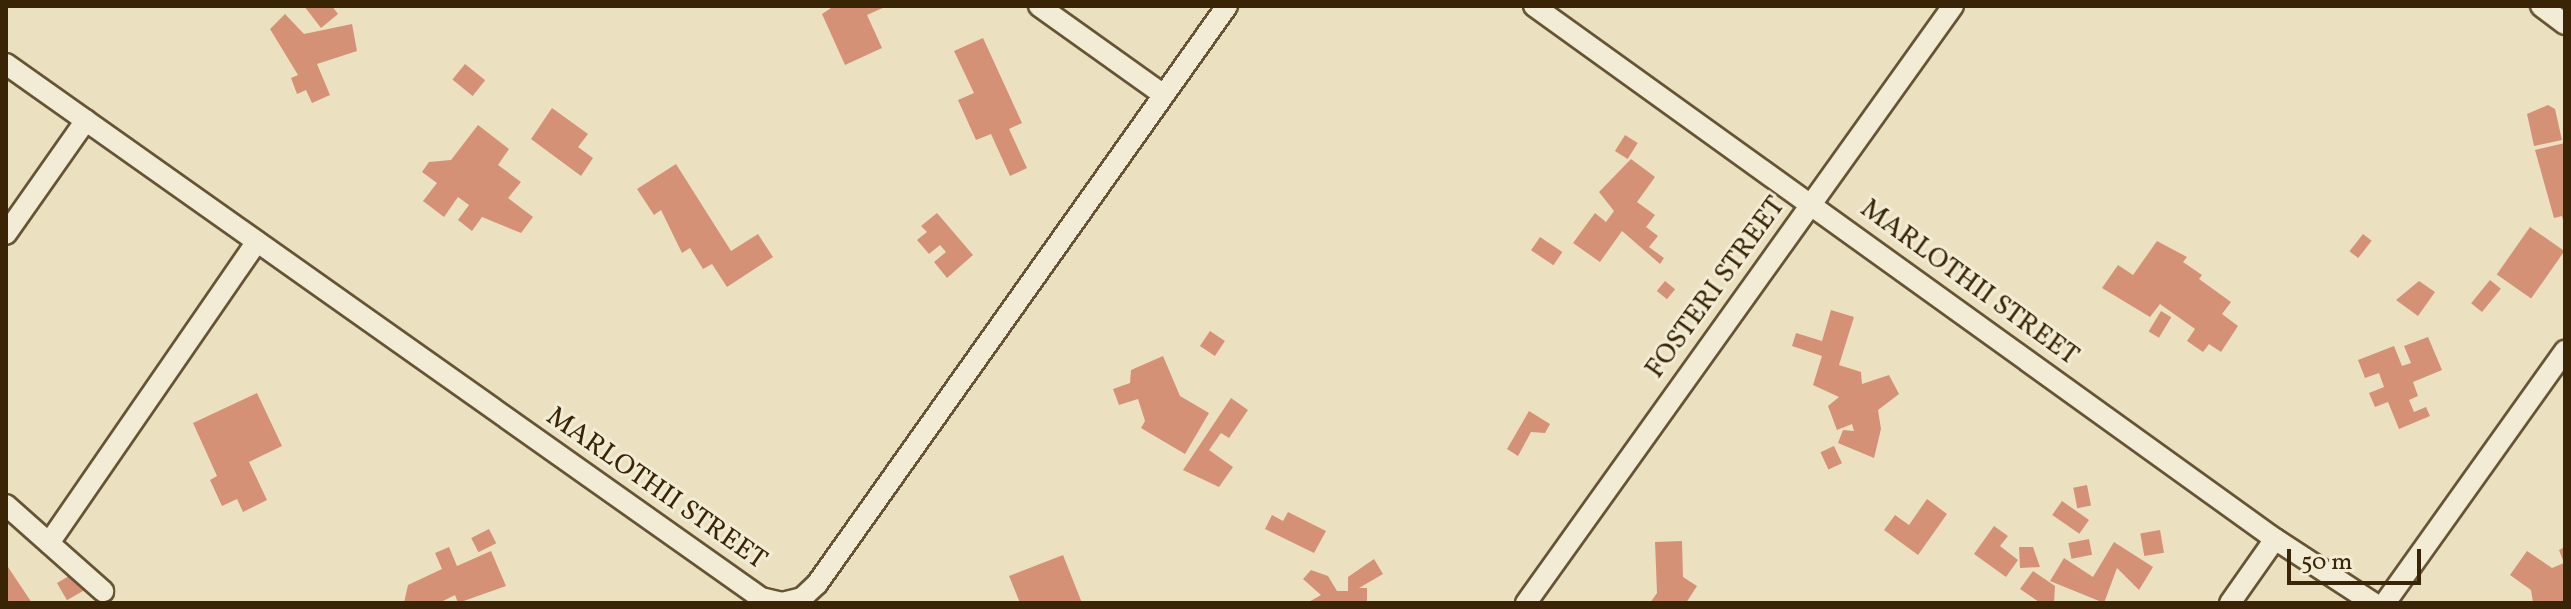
<!DOCTYPE html>
<html>
<head>
<meta charset="utf-8">
<style>
	body { margin:0 }
	#map { position:relative; width:2571px; height:609px; overflow:hidden; background:#ebe1c0; font-family:Vollkorn,serif }
	div>[style] { position:absolute }
	.building>* { inset:0; background:#d59175; transform-origin:0 0 }
	.roads { filter:drop-shadow(2px 0 #665434) drop-shadow(-2px 0 #665434) drop-shadow(0 2px #665434) drop-shadow(0 -2px #665434) }
	.minor>* { height:20px; margin:-10px; padding:0 10px; transform-origin:10px; border-radius:10px; background:#f2ecd6 }
	span { translate:-50% -50%; white-space:nowrap; text-align:center; line-height:1.15; -webkit-text-stroke:6px #f2ecd6; paint-order:stroke }
	.street-label { font-size:28px; color:#392505 }
	.frame { position:absolute; inset:0; border:8px solid #392505; pointer-events:none }
	.scale { position:absolute; left:2287px; top:549px; width:134px; height:36px; box-sizing:border-box; border:4px solid #392505; border-top:0; padding-left:10px; font-size:24px; line-height:28px; white-space:nowrap; color:#392505; -webkit-text-stroke:6px #f2ecd6; paint-order:stroke }
</style>
</head>
<body>
<div id="map">
	<div class="building">
		<div style="clip-path:polygon(304px 6px,332px 6px,338px 14px,321px 28px)"></div>
		<div style="clip-path:polygon(834px 6px,887px 6px,867px 15px,882px 48px,845px 65px,822px 14px)"></div>
		<div style="clip-path:polygon(285px 14px,304px 34px,352px 24px,357px 51px,317px 64px,330px 95px,312px 103px,306px 90px,297px 94px,291px 78px,298px 75px,270px 29px)"></div>
		<div style="clip-path:polygon(983px 38px,1022px 123px,1009px 129px,1027px 168px,1010px 176px,991px 134px,976px 140px,958px 100px,974px 93px,954px 51px)"></div>
		<div style="left:465px;top:64px;width:26px;height:20px;rotate:39deg"></div>
		<div style="clip-path:polygon(2548px 105px,2555px 109px,2562px 140px,2534px 146px,2527px 114px)"></div>
		<div style="clip-path:polygon(552px 108px,588px 134px,578px 147px,593px 158px,581px 176px,531px 139px)"></div>
		<div style="clip-path:polygon(478px 125px,509px 149px,498px 165px,521px 182px,508px 198px,533px 217px,521px 233px,482px 217px,472px 231px,458px 220px,469px 205px,458px 197px,444px 217px,423px 201px,437px 183px,422px 172px,429px 162px,451px 160px)"></div>
		<div style="left:1625px;top:135px;width:15px;height:19px;rotate:32deg"></div>
		<div style="clip-path:polygon(2565px 143px,2565px 223px,2564px 224px,2562px 216px,2554px 218px,2535px 150px)"></div>
		<div style="clip-path:polygon(1631px 159px,1655px 177px,1637px 202px,1655px 215px,1646px 227px,1658px 236px,1649px 247px,1664px 258px,1660px 264px,1622px 231px,1600px 262px,1573px 243px,1595px 213px,1606px 222px,1614px 211px,1599px 192px)"></div>
		<div style="clip-path:polygon(676px 164px,731px 251px,758px 234px,773px 257px,727px 287px,712px 264px,703px 269px,690px 248px,682px 253px,661px 210px,654px 215px,637px 189px)"></div>
		<div style="clip-path:polygon(937px 213px,973px 255px,947px 278px,934px 262px,946px 252px,940px 245px,929px 254px,917px 240px,927px 232px,921px 226px)"></div>
		<div style="left:2530px;top:227px;width:42px;height:58px;rotate:35deg"></div>
		<div style="left:2363px;top:234px;width:11px;height:22px;rotate:38deg"></div>
		<div style="left:1540px;top:237px;width:27px;height:16px;rotate:34deg"></div>
		<div style="clip-path:polygon(2157px 241px,2187px 257px,2183px 262px,2202px 275px,2199px 279px,2231px 302px,2222px 314px,2238px 326px,2221px 352px,2209px 344px,2203px 352px,2187px 341px,2195px 329px,2160px 304px,2150px 317px,2102px 288px,2118px 265px,2133px 275px)"></div>
		<div style="left:2490px;top:280px;width:14px;height:30px;rotate:39deg"></div>
		<div style="left:1665px;top:281px;width:13px;height:13px;rotate:39deg"></div>
		<div style="clip-path:polygon(2419px 281px,2435px 292px,2418px 316px,2396px 300px)"></div>
		<div style="clip-path:polygon(1831px 310px,1854px 317px,1839px 365px,1861px 372px,1862px 384px,1889px 375px,1899px 394px,1878px 410px,1881px 429px,1874px 458px,1838px 443px,1843px 430px,1854px 431px,1852px 424px,1837px 430px,1828px 406px,1839px 397px,1813px 385px,1822px 356px,1792px 346px,1796px 333px,1822px 341px)"></div>
		<div style="left:2161px;top:311px;width:12px;height:24px;rotate:31deg"></div>
		<div style="left:1210px;top:331px;width:18px;height:18px;rotate:34deg"></div>
		<div style="clip-path:polygon(2428px 337px,2442px 370px,2413px 382px,2418px 396px,2409px 400px,2414px 412px,2426px 407px,2430px 416px,2399px 429px,2388px 402px,2375px 407px,2369px 393px,2384px 387px,2379px 373px,2365px 378px,2358px 360px,2394px 346px,2402px 366px,2411px 363px,2404px 346px)"></div>
		<div style="clip-path:polygon(1163px 356px,1180px 396px,1209px 413px,1185px 454px,1141px 428px,1145px 421px,1138px 399px,1119px 405px,1113px 389px,1130px 383px,1131px 370px)"></div>
		<div style="clip-path:polygon(257px 393px,282px 446px,249px 462px,267px 500px,243px 512px,237px 499px,222px 506px,210px 480px,217px 476px,193px 423px)"></div>
		<div style="clip-path:polygon(1231px 398px,1248px 410px,1229px 438px,1221px 433px,1209px 450px,1233px 467px,1219px 487px,1183px 470px)"></div>
		<div style="clip-path:polygon(1529px 411px,1550px 424px,1545px 433px,1531px 432px,1518px 456px,1507px 449px)"></div>
		<div style="left:1834px;top:446px;width:19px;height:15px;rotate:65deg"></div>
		<div style="left:2087px;top:485px;width:21px;height:14px;rotate:79deg"></div>
		<div style="clip-path:polygon(1927px 499px,1947px 514px,1918px 555px,1884px 530px,1895px 515px,1909px 525px)"></div>
		<div style="left:2062px;top:501px;width:33px;height:17px;rotate:35deg"></div>
		<div style="clip-path:polygon(1288px 512px,1326px 531px,1314px 553px,1265px 529px,1272px 515px,1283px 521px)"></div>
		<div style="clip-path:polygon(1994px 526px,2008px 536px,2000px 546px,2018px 560px,2006px 577px,1974px 554px)"></div>
		<div style="left:489px;top:529px;width:16px;height:20px;rotate:63deg"></div>
		<div style="left:2160px;top:530px;width:23px;height:20px;rotate:80deg"></div>
		<div style="left:2089px;top:539px;width:16px;height:21px;rotate:79deg"></div>
		<div style="clip-path:polygon(1682px 541px,1683px 577px,1697px 586px,1686px 603px,1650px 603px,1657px 593px,1655px 542px)"></div>
		<div style="clip-path:polygon(2114px 542px,2153px 567px,2139px 590px,2117px 568px,2104px 603px,2050px 581px,2064px 558px,2093px 577px)"></div>
		<div style="clip-path:polygon(449px 547px,457px 566px,491px 551px,506px 586px,458px 603px,455px 595px,439px 603px,404px 603px,408px 585px,442px 569px,435px 553px)"></div>
		<div style="clip-path:polygon(2019px 547px,2033px 547px,2040px 567px,2020px 568px)"></div>
		<div style="clip-path:polygon(2565px 547px,2565px 597px,2562px 603px,2533px 603px,2531px 590px,2510px 575px,2527px 551px,2552px 568px,2564px 563px,2559px 550px)"></div>
		<div style="clip-path:polygon(1063px 555px,1082px 603px,1020px 603px,1009px 576px)"></div>
		<div style="clip-path:polygon(1374px 559px,1383px 574px,1359px 588px,1367px 588px,1367px 602px,1307px 603px,1321px 595px,1303px 579px,1311px 570px,1328px 576px,1337px 591px,1348px 591px,1348px 577px)"></div>
		<div style="clip-path:polygon(8px 567px,32px 603px,8px 603px)"></div>
		<div style="clip-path:polygon(2033px 571px,2055px 586px,2054px 603px,2039px 602px,2020px 589px)"></div>
		<div style="left:76px;top:572px;width:20px;height:22px;rotate:60deg"></div>
	</div>
	<div class="roads">
		<div class="minor">
			<div style="left:1039px;top:6px;width:153px;rotate:35.5deg"></div>
			<div style="left:1534px;top:6px;width:913px;rotate:35.73deg"></div>
			<div style="left:2275px;top:539px;width:117px;rotate:33.1deg"></div>
			<div style="left:2541px;top:6px;width:30px;rotate:37deg"></div>
			<div style="left:6px;top:64px;width:925px;rotate:35.27deg"></div>
			<div style="left:761px;top:598px;width:22px;rotate:13deg"></div>
			<div style="left:782px;top:603px;width:21px;rotate:-14deg"></div>
			<div style="left:802px;top:598px;width:21px;rotate:-43deg"></div>
			<div style="left:817px;top:584px;width:709px;rotate:-54.65deg"></div>
			<div style="left:6px;top:234px;width:139px;rotate:-54.9deg"></div>
			<div style="left:6px;top:505px;width:130px;rotate:41.6deg"></div>
			<div style="left:49px;top:543px;width:366px;rotate:-55.4deg"></div>
			<div style="left:1526px;top:603px;width:734px;rotate:-54.43deg"></div>
			<div style="left:2230px;top:603px;width:78px;rotate:-54.9deg"></div>
			<div style="left:2385px;top:603px;width:310px;rotate:-54.5deg"></div>
		</div>
	</div>
	<div class="street-label">
		<span style="left:1969px;top:283px;rotate:36deg">MARLOTHII STREET</span>
		<span style="left:1716px;top:288px;rotate:-54deg">FOSTERI STREET</span>
		<span style="left:656px;top:489px;rotate:35deg">MARLOTHII STREET</span>
	</div>
	<div class="frame"></div>
	<div class="scale">50 m</div>
</div>
</body>
</html>
